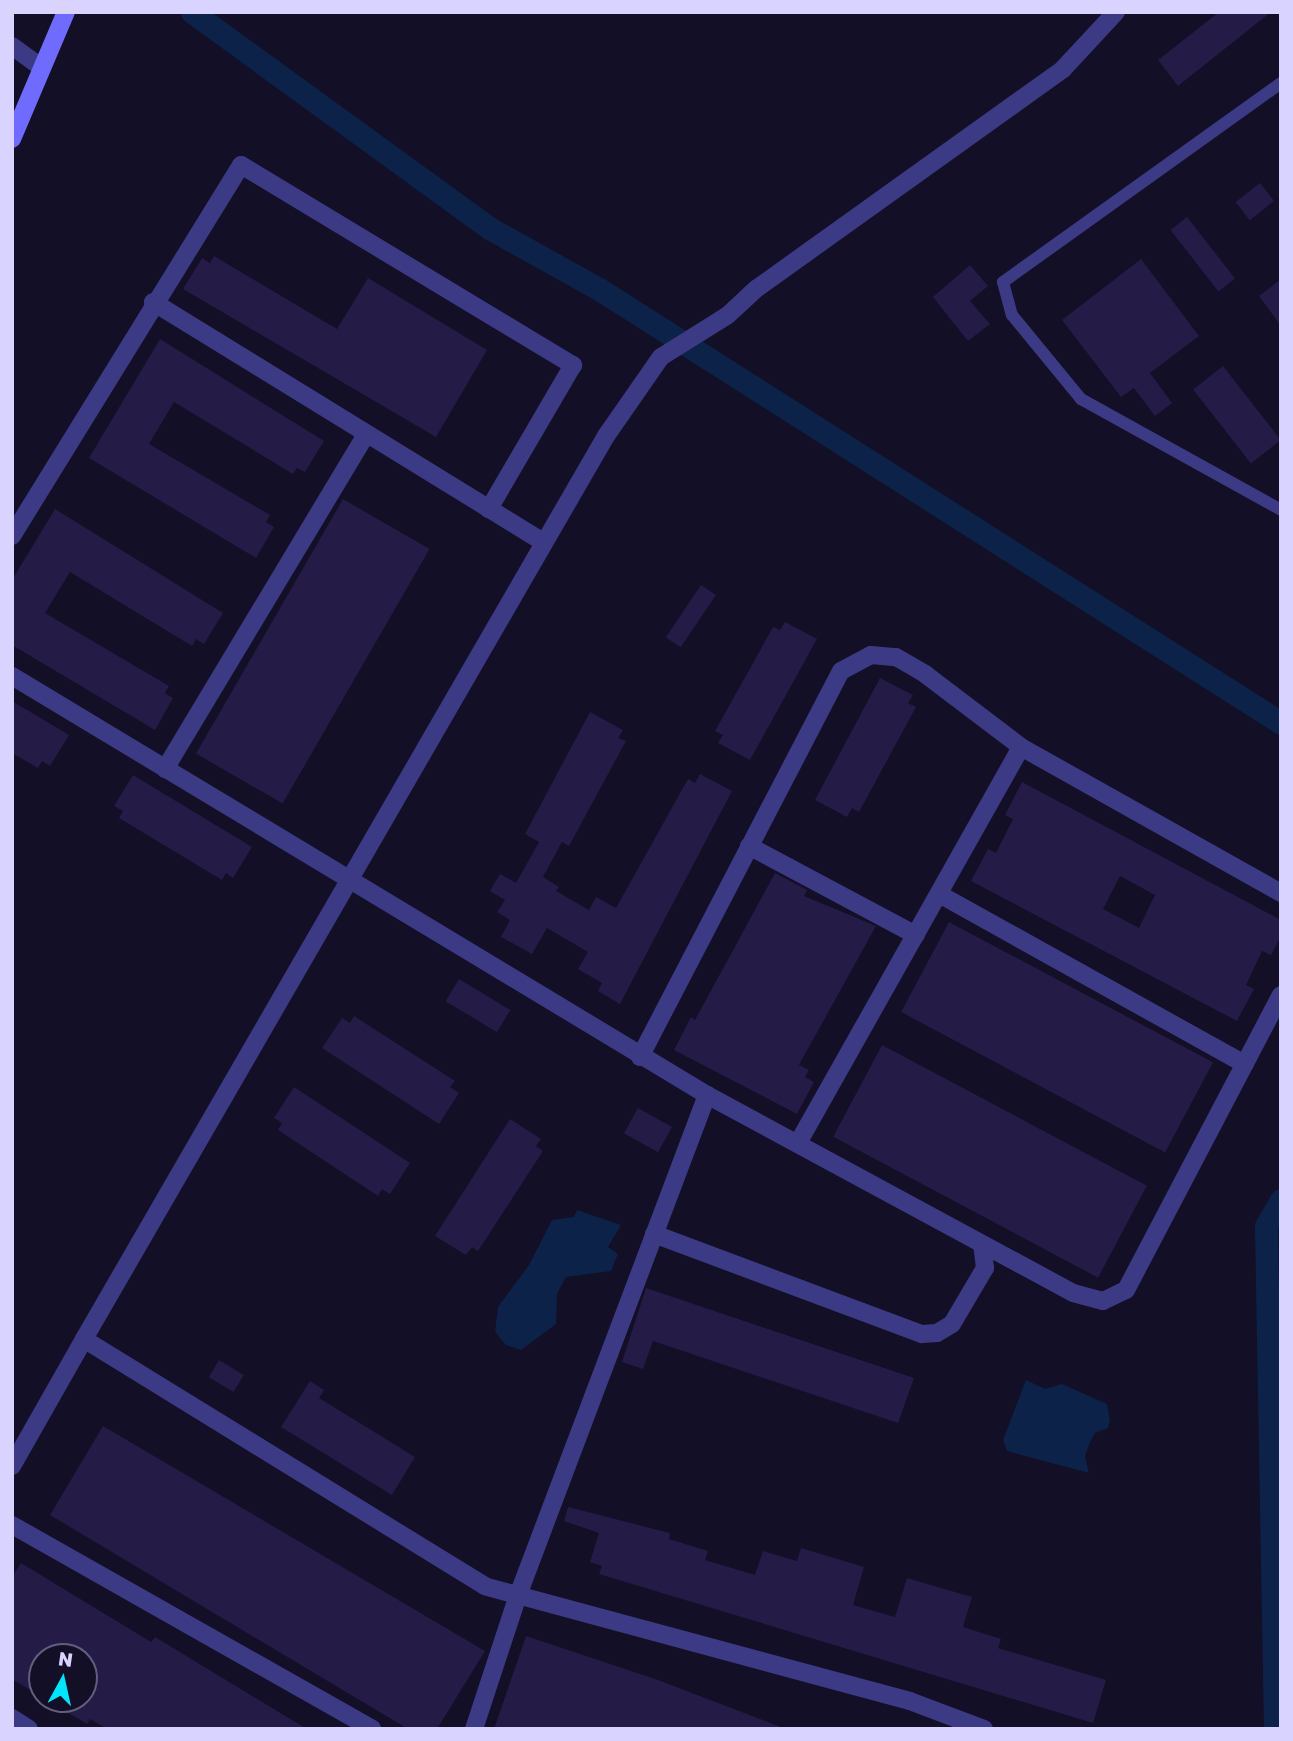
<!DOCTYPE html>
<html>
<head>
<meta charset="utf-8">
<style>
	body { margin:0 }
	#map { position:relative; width:1293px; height:1741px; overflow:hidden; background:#130f26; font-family:"Golos Text",sans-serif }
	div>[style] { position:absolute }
	.water>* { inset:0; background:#0c2248 }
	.canal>* { height:23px; margin:-11.5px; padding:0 11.5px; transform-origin:11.5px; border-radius:11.5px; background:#0c2248 }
	.building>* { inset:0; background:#241b47; transform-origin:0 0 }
	.service>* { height:12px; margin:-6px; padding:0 6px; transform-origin:6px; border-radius:6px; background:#3d3a85 }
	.minor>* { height:18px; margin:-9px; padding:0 9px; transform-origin:9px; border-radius:9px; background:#3d3a85 }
	.secondary>* { height:18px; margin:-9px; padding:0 9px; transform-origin:9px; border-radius:9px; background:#6f6bff }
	span { translate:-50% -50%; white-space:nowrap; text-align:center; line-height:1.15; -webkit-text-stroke:5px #130f26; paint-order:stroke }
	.frame { position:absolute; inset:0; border:14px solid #d9d4ff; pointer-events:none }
	.north { position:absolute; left:28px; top:1643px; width:70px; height:70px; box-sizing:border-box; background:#130f26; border:2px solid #625e7d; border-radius:50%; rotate:8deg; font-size:19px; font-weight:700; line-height:28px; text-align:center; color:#d9d4ff }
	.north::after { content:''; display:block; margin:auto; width:24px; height:32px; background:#00e5ff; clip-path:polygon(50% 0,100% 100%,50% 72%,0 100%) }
</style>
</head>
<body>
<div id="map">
	<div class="water">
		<div style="clip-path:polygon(577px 1210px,621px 1225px,608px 1247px,618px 1254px,611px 1271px,566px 1277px,557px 1294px,556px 1324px,521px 1350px,506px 1345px,495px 1332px,498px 1307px,529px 1265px,552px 1220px,574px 1217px)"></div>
		<div style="clip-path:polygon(1026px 1380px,1045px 1389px,1062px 1384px,1107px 1404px,1110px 1420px,1108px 1428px,1095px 1433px,1089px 1444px,1085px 1457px,1089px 1473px,1007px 1451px,1003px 1440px)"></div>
	</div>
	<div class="canal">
		<div style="left:192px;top:12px;width:369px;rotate:36deg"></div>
		<div style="left:491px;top:229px;width:124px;rotate:29.1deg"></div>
		<div style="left:599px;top:289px;width:808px;rotate:32.47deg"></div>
		<div style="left:1275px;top:1729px;width:503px;rotate:-91.03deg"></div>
		<div style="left:1266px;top:1226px;width:30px;rotate:-60deg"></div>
	</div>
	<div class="building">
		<div style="clip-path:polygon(1219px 12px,1271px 12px,1178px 86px,1158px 60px)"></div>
		<div style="left:1260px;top:183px;width:23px;height:31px;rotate:52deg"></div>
		<div style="left:1187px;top:217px;width:78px;height:21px;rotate:52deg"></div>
		<div style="clip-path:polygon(214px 256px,337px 329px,368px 278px,487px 350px,436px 437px,183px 289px,202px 258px,210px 263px)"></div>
		<div style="clip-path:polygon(1141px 259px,1199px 336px,1150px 373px,1172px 403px,1155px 416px,1134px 388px,1121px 397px,1062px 320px)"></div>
		<div style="clip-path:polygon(970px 265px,988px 286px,970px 301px,990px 324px,968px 341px,933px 297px)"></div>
		<div style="clip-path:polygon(1281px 279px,1281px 326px,1259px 296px)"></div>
		<div style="clip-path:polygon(160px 339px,324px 441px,305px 472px,297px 468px,293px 474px,174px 402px,149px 444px,270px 515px,266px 522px,274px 527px,256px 558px,89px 458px)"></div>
		<div style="left:1223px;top:366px;width:94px;height:38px;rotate:52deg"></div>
		<div style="left:343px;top:499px;width:100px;height:294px;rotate:30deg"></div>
		<div style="clip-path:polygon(55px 509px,223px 613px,204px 644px,196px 639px,192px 646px,70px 572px,45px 613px,169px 686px,165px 693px,173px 698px,155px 730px,12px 645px,12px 580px)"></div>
		<div style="left:701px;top:585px;width:18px;height:63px;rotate:34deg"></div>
		<div style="clip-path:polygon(785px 622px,817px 639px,750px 760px,718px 743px,723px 735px,715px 731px,773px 627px,780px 630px)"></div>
		<div style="clip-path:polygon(880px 678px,913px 695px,908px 703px,916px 707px,859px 812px,852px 808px,847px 817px,815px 800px)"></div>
		<div style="clip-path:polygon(12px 701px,69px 735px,50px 766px,42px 761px,38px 768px,12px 753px)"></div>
		<div style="clip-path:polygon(590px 712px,623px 730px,618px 738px,626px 741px,569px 846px,562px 842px,543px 877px,559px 887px,556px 891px,589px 910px,596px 897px,616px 908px,688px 779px,695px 783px,700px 774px,732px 791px,620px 1004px,598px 991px,602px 983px,578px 969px,588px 952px,547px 928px,532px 954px,501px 937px,510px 920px,497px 912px,505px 900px,490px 891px,500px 874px,516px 883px,539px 842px,525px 834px)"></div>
		<div style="clip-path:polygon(133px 775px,252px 847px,233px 878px,226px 873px,222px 880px,119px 818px,123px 811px,114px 806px)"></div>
		<div style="clip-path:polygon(evenodd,1022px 782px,1281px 920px,1281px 936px,1271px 955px,1262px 951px,1246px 985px,1254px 989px,1237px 1021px,971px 881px,988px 849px,996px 853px,1013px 819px,1005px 815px,1022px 782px,1120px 876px,1155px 895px,1139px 928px,1103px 909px,1120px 876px)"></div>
		<div style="clip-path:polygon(775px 873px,807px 890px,804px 896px,876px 926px,799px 1065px,809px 1070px,805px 1077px,814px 1082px,797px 1114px,674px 1050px,691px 1017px,695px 1020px)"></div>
		<div style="left:949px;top:922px;width:299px;height:102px;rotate:28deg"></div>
		<div style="left:459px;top:979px;width:60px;height:26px;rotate:31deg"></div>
		<div style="clip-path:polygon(354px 1016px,455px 1081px,450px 1087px,459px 1093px,439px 1124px,322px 1048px,342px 1018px,350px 1023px)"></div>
		<div style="left:882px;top:1045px;width:300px;height:104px;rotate:28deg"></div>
		<div style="clip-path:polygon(294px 1087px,410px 1163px,390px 1194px,382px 1189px,378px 1196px,278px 1130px,282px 1123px,274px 1118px)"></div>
		<div style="left:638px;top:1108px;width:39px;height:29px;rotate:29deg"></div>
		<div style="clip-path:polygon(510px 1119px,541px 1139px,536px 1146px,543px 1151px,478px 1251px,472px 1247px,466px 1255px,435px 1236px)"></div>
		<div style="clip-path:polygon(646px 1288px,914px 1378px,898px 1423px,653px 1341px,643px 1369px,622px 1362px)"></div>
		<div style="left:219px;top:1360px;width:29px;height:20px;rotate:31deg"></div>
		<div style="clip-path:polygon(310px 1381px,324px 1390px,319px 1398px,415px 1457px,392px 1495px,281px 1427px)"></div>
		<div style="clip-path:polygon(103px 1426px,485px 1651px,437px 1729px,408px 1729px,50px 1515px)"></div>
		<div style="clip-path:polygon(568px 1507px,670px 1533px,669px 1539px,708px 1551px,705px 1560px,755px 1575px,763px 1551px,797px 1561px,801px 1548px,864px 1567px,853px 1605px,895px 1617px,907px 1578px,972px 1597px,963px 1627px,1001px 1639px,998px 1648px,1106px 1680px,1093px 1723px,599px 1574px,602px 1566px,590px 1562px,599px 1533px,564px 1521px)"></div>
		<div style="clip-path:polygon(21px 1563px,151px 1642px,155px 1637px,307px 1729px,107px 1729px,90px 1719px,87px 1724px,45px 1699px,84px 1699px,84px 1657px,42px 1657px,42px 1697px,12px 1679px,12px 1577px)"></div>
		<div style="clip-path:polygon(526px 1636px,658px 1680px,786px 1729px,494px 1729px)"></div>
	</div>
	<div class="service">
		<div style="left:1281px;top:83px;width:342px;rotate:144.4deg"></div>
		<div style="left:1003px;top:282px;width:34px;rotate:75deg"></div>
		<div style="left:1012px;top:315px;width:109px;rotate:50.6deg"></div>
		<div style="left:1081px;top:399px;width:229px;rotate:29deg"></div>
	</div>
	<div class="minor">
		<div style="left:12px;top:46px;width:36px;rotate:36deg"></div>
		<div style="left:153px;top:302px;width:459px;rotate:31.6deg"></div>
		<div style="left:12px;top:536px;width:436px;rotate:-58.3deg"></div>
		<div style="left:241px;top:165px;width:388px;rotate:31.1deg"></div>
		<div style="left:573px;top:365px;width:167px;rotate:120.3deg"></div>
		<div style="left:12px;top:676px;width:812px;rotate:31.08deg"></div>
		<div style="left:707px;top:1095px;width:416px;rotate:28.4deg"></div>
		<div style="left:1073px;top:1293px;width:31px;rotate:15deg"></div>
		<div style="left:1103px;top:1301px;width:25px;rotate:-26deg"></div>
		<div style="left:1126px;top:1290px;width:333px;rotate:-62.3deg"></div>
		<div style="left:165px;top:769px;width:391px;rotate:-59deg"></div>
		<div style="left:749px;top:846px;width:189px;rotate:28.1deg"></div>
		<div style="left:939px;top:894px;width:350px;rotate:29.1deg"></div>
		<div style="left:640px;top:1057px;width:435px;rotate:-62.5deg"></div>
		<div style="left:841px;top:671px;width:34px;rotate:-28deg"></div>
		<div style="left:871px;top:655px;width:25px;rotate:5deg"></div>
		<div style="left:896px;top:657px;width:34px;rotate:30deg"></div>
		<div style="left:925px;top:674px;width:121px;rotate:37.2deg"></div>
		<div style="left:1021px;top:747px;width:298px;rotate:29.3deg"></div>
		<div style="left:798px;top:1143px;width:454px;rotate:-60.6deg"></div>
		<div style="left:654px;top:1234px;width:286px;rotate:20.5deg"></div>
		<div style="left:922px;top:1334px;width:15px;rotate:-4deg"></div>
		<div style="left:937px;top:1333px;width:17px;rotate:-31deg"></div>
		<div style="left:952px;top:1324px;width:65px;rotate:-59.5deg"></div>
		<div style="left:985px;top:1268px;width:24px;rotate:-97deg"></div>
		<div style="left:12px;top:1466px;width:146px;rotate:-60.4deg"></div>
		<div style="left:12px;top:1525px;width:414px;rotate:29.5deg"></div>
		<div style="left:12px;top:1718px;width:20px;rotate:33deg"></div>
		<div style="left:474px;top:1729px;width:138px;rotate:-71.8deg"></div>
		<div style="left:517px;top:1598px;width:538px;rotate:-69.31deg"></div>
		<div style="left:984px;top:1729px;width:79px;rotate:-159.3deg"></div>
		<div style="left:910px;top:1701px;width:440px;rotate:-164.9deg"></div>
		<div style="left:485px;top:1586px;width:471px;rotate:-148.4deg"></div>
		<div style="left:84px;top:1339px;width:1043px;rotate:-59.97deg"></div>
		<div style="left:606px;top:436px;width:96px;rotate:-55.2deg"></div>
		<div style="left:661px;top:357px;width:79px;rotate:-32.1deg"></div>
		<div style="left:728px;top:315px;width:38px;rotate:-43deg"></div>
		<div style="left:756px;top:289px;width:378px;rotate:-35.6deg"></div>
		<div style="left:1063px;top:69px;width:78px;rotate:-47.1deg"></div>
	</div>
	<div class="secondary">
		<div style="left:12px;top:139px;width:138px;rotate:-67deg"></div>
	</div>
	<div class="frame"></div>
	<div class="north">N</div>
</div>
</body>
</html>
